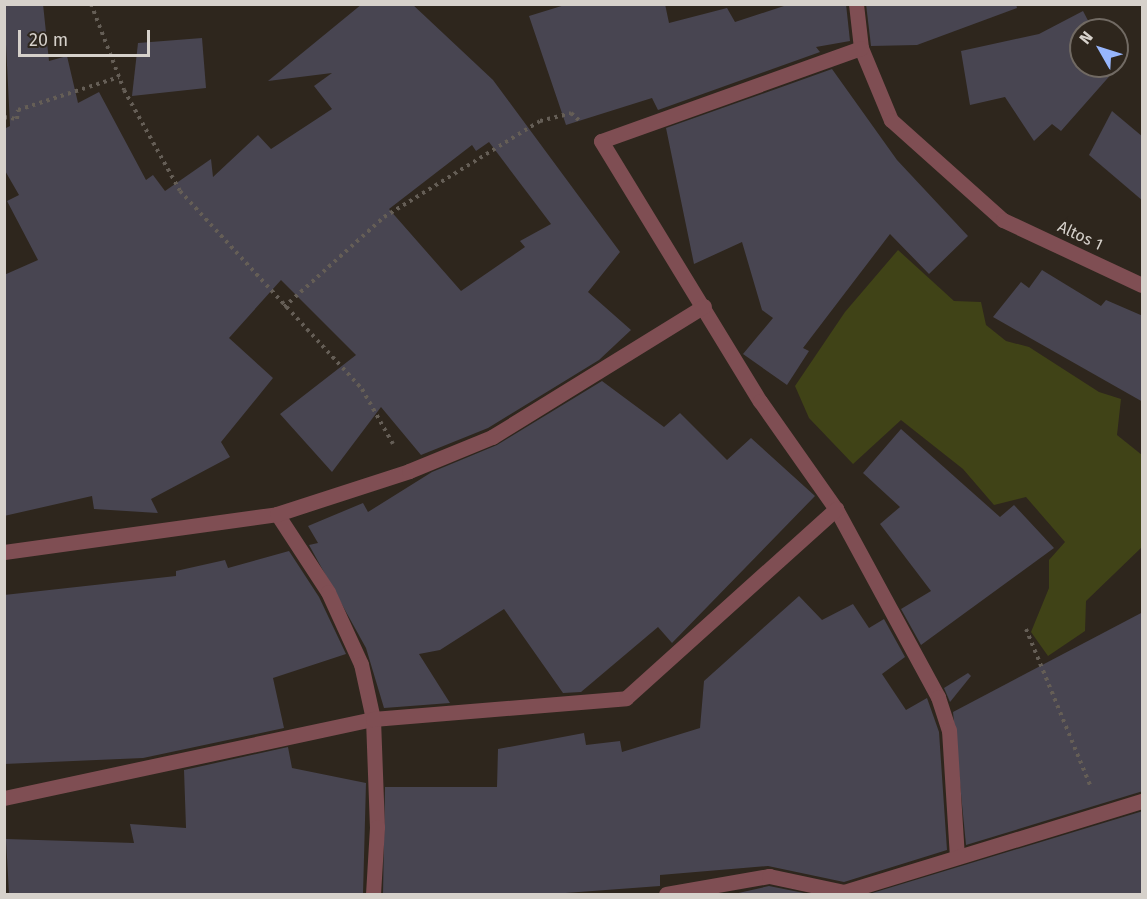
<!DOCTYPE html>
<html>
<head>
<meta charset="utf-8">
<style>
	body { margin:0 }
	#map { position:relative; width:1147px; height:899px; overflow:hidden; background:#2e261d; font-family:"Fira Sans",sans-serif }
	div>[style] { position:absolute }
	.green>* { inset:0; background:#404317 }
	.building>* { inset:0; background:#484551 }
	.path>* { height:4px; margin-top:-2px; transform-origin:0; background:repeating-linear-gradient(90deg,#655e56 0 3px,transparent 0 7.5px) }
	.minor>* { height:15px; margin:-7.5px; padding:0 7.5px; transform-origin:7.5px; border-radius:7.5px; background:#7f4e53 }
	span { translate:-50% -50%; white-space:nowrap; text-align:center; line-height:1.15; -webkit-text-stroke:4.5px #2e261d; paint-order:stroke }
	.street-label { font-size:16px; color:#d6d1cb }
	.frame { position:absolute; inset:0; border:6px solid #d6d1cb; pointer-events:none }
	.north { position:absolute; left:1069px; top:18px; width:60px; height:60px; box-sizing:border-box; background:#2e261d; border:2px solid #716a63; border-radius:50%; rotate:309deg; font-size:16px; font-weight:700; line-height:24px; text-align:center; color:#d6d1cb }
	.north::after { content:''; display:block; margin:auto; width:21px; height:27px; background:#97b6fd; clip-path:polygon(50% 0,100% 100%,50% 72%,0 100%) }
	.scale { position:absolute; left:18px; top:30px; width:132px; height:27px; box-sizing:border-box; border:3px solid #d6d1cb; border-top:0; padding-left:8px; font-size:18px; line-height:21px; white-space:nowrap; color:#d6d1cb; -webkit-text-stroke:4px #2e261d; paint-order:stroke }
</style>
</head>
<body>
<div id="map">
	<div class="green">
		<div style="clip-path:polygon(898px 250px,954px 301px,981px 302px,986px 325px,1006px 341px,1029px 347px,1099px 392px,1121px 399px,1117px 435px,1142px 455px,1142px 547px,1086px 601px,1085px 631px,1048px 656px,1031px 632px,1049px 588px,1049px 560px,1065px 542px,1026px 497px,994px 505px,963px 469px,901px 420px,853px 464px,809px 418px,795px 386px,845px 312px)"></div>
	</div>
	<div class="building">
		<div style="clip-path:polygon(evenodd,4px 4px,43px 4px,49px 61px,67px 56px,78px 103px,99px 92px,146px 180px,153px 175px,165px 191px,211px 159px,213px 177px,258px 135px,271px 149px,332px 109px,314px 86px,332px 73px,268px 81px,362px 4px,412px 4px,493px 80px,620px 252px,588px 292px,631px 330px,599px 360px,488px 428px,421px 455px,381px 407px,332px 472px,280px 414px,356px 355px,281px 280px,229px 338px,273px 378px,221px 442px,230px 457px,151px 499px,158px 513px,94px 509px,92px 496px,4px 516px,4px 275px,38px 260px,7px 201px,19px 195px,4px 169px,4px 129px,10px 126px,4px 4px,489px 142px,551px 224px,520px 241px,525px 247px,461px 291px,389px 209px,472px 145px,476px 151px,489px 142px)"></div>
		<div style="clip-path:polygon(568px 4px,665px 4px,669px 23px,727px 8px,735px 22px,790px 4px,846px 4px,850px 41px,816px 47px,820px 52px,658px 110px,652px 98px,566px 125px,529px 16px)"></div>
		<div style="clip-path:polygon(866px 4px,1016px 4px,1017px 8px,917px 45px,871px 46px)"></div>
		<div style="clip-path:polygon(1083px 11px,1093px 30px,1081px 30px,1081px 66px,1111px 66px,1114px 71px,1061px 131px,1052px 124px,1034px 141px,1005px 97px,970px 105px,961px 51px,1039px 34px)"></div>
		<div style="clip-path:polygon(202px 38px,206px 88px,132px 96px,138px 43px)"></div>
		<div style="clip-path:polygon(832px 69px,897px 160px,968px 236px,929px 274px,890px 234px,803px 348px,809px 351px,787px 385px,743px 354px,773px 318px,762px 310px,742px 242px,694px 264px,666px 128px)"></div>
		<div style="clip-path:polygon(1112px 111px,1143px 137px,1143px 201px,1089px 155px)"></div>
		<div style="clip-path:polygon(1042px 270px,1101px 306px,1106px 300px,1143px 316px,1143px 402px,993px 317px,1021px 282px,1029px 288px)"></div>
		<div style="clip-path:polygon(602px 381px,664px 427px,680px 413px,727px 460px,751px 438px,815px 496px,672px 643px,658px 627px,581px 692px,563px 693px,504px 609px,440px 650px,419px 654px,450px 703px,384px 708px,366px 648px,309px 545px,318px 543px,308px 526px,363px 503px,368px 512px,432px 472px,497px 445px)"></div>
		<div style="clip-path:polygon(901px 429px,1000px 517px,1014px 505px,1054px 548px,921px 645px,901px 609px,931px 591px,880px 524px,900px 507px,863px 473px)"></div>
		<div style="clip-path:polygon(289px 551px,319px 597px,346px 654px,273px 678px,284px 728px,143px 758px,4px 764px,4px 595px,176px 576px,176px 571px,225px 560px,228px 568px)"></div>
		<div style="clip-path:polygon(799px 596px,822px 620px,853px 604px,869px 628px,884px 619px,905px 657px,882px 674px,906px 710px,927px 698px,939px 732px,947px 850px,844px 882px,768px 866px,660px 875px,660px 886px,552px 894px,383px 894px,385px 787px,497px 787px,498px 749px,584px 733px,586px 745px,620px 741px,622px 752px,700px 728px,704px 681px)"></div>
		<div style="clip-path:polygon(1143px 612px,1143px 791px,966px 845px,953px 712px)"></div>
		<div style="clip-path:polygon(968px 673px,971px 676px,950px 702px,944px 688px)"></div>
		<div style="clip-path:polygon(288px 747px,292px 768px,366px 783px,363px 894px,9px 894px,6px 839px,134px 843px,130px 824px,186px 828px,184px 770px)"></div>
		<div style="clip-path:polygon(1143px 811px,1143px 894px,869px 894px)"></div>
		<div style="clip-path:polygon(769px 886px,809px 894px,734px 894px)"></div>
	</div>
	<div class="path">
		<div style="left:91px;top:4px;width:92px;rotate:69deg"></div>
		<div style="left:124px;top:90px;width:115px;rotate:61deg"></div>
		<div style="left:180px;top:191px;width:269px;rotate:47.4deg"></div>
		<div style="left:362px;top:389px;width:63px;rotate:60.6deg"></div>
		<div style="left:4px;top:117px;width:13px;rotate:9deg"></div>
		<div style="left:17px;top:119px;width:9px;rotate:-84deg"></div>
		<div style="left:18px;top:110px;width:106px;rotate:-18.1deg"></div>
		<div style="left:284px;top:307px;width:135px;rotate:-42deg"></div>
		<div style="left:384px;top:217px;width:183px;rotate:-31.6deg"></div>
		<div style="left:540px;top:121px;width:32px;rotate:-14deg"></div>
		<div style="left:571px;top:113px;width:13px;rotate:42deg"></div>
		<div style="left:1026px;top:629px;width:169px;rotate:67.7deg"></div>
	</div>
	<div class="minor">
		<div style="left:856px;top:4px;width:44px;rotate:83.5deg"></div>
		<div style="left:861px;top:48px;width:78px;rotate:67.4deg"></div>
		<div style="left:891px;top:120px;width:150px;rotate:41.8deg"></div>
		<div style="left:1003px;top:220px;width:153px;rotate:25.1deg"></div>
		<div style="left:861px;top:48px;width:276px;rotate:160.3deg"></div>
		<div style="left:601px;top:141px;width:305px;rotate:58.6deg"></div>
		<div style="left:760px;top:401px;width:132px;rotate:54.9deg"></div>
		<div style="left:836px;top:509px;width:214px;rotate:61.5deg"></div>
		<div style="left:938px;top:697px;width:35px;rotate:72deg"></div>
		<div style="left:949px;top:730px;width:127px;rotate:86.4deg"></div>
		<div style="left:277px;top:514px;width:93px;rotate:56.8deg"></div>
		<div style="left:328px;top:592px;width:79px;rotate:65.4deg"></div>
		<div style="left:361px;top:664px;width:56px;rotate:77.7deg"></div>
		<div style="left:373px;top:719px;width:108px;rotate:87.9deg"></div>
		<div style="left:377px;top:827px;width:67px;rotate:93.4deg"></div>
		<div style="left:4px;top:552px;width:276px;rotate:-7.9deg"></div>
		<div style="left:277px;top:514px;width:139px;rotate:-18deg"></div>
		<div style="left:409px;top:471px;width:90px;rotate:-22.3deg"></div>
		<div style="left:492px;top:437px;width:249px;rotate:-31.7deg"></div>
		<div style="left:4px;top:798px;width:377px;rotate:-12.1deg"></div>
		<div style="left:373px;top:719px;width:254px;rotate:-4.7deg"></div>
		<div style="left:626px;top:698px;width:283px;rotate:-42deg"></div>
		<div style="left:666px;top:894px;width:105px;rotate:-9.9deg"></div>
		<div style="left:769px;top:876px;width:77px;rotate:12deg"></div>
		<div style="left:844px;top:892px;width:312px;rotate:-17deg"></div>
	</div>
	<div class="street-label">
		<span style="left:1080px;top:236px;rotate:25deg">Altos 1</span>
	</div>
	<div class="frame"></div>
	<div class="north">N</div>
	<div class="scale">20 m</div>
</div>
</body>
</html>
